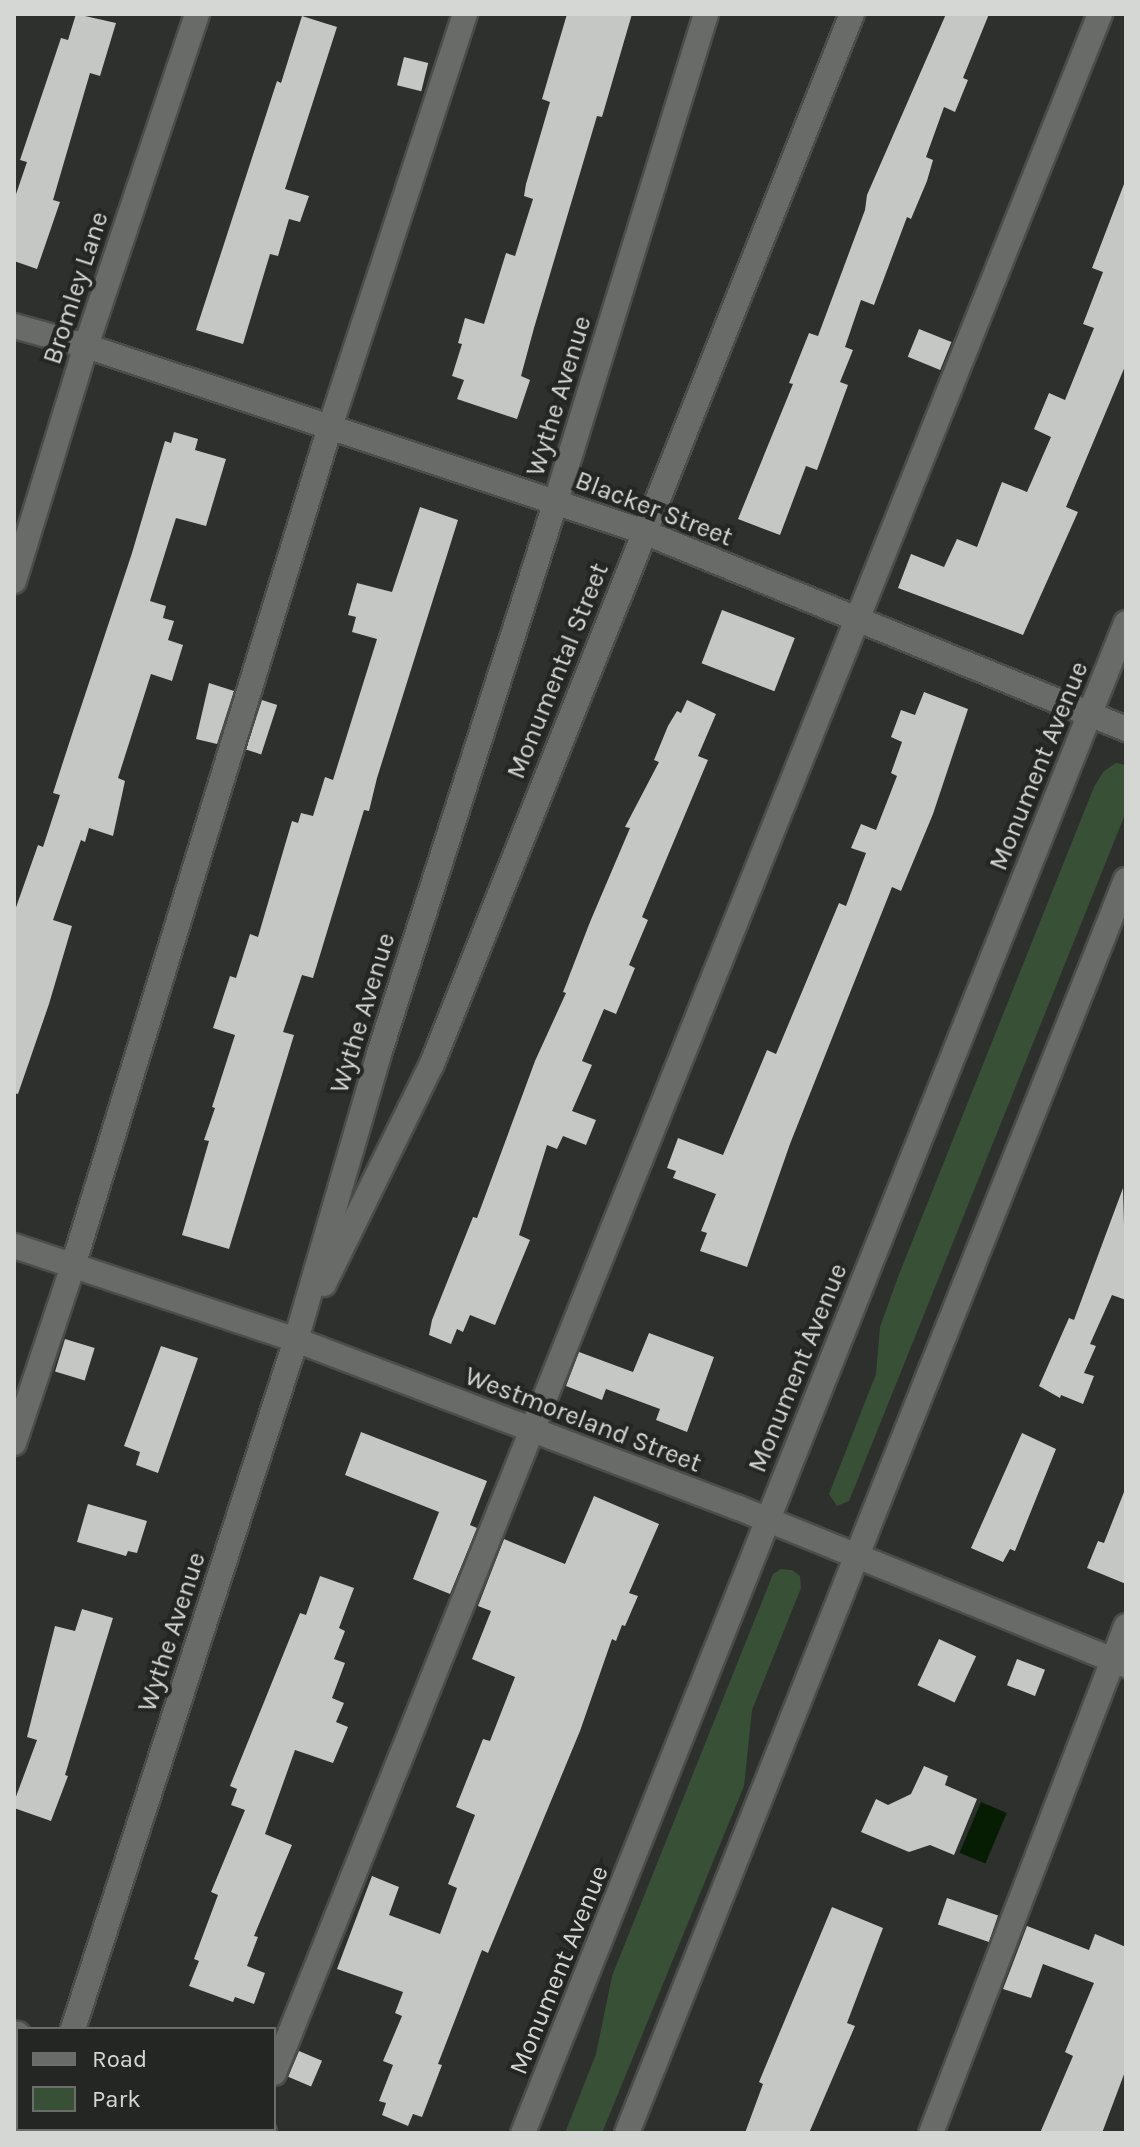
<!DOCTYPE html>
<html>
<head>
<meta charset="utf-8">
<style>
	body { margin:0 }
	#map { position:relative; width:1140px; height:2147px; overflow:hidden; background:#2d302d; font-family:Karla,sans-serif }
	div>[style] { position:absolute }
	.green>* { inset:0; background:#385035 }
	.water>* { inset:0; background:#061d04; transform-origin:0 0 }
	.building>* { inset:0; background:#c4c7c4; transform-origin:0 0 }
	.roads { filter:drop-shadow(2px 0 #4b4d4b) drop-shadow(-2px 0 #4b4d4b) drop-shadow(0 2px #4b4d4b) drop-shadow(0 -2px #4b4d4b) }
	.minor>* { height:24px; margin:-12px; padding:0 12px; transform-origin:12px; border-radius:12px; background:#686b68 }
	span { translate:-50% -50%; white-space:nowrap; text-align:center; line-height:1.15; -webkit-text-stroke:8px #232623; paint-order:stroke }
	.street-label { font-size:26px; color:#d5d7d5 }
	.frame { position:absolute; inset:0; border:16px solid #d5d7d5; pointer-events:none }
	.legend { position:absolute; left:16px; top:2027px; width:260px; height:104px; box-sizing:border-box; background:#232623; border:2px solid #6a6d6a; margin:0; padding:10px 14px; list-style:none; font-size:24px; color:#d5d7d5 }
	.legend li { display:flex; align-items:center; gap:16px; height:40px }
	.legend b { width:40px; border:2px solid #6a6d6a }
</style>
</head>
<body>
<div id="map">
	<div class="green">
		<div style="clip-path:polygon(1116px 763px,1126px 765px,1126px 812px,849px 1501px,837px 1506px,829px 1494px,876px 1374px,880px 1327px,898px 1277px,1094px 787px,1104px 771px)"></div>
		<div style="clip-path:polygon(781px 1569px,792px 1570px,800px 1576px,801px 1588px,752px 1710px,744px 1786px,602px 2133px,565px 2133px,596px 2054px,612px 1976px,773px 1574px)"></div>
	</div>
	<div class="water">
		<div style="left:981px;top:1802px;width:28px;height:55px;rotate:23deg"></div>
	</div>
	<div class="building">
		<div style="clip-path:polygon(76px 14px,116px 23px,100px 76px,90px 73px,53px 200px,60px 202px,37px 269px,14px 261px,14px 200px,27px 162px,20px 160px,61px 38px,68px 40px)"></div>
		<div style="clip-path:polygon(567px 14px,632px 14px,602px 117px,597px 116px,534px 328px,521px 376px,530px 380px,517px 419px,457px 399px,464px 380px,452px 376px,462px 344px,458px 343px,465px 318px,484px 324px,506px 253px,515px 256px,533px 199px,524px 196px,526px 184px,550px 102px,542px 99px)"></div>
		<div style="clip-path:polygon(946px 14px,989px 14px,963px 78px,968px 80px,955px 112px,944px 107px,926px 157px,933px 160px,927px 181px,911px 219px,907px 217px,874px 305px,861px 300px,845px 347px,853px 350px,840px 382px,848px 385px,817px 470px,806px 466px,780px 535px,738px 519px,793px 384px,789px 383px,809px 333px,818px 336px,865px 210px,867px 195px)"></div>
		<div style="clip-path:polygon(302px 16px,337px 27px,285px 189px,309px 196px,300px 222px,289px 219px,278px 256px,270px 254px,243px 344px,196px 330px,277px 81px,281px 83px)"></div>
		<div style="left:404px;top:57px;width:25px;height:29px;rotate:14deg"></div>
		<div style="clip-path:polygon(1124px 184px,1126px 364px,1066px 507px,1078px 512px,1023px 635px,898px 588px,911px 554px,944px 567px,957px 539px,977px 547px,1002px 482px,1027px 492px,1051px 437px,1034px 429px,1049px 393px,1065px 400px,1094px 328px,1083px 324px,1103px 272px,1092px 268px)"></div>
		<div style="left:919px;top:329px;width:35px;height:30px;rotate:22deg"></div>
		<div style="clip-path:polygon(174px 432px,198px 439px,195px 450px,226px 459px,206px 526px,176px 518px,150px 601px,166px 606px,163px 618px,174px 621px,168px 640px,183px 645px,172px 681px,151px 674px,118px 778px,125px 781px,113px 836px,89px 828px,85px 842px,81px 840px,53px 920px,72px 926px,49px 1004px,18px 1094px,14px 1093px,14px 913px,38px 845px,43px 847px,60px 795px,53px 793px,74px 728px,132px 553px,165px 441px,171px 443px)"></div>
		<div style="clip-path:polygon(420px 507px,458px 520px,377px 778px,369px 811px,364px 810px,313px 978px,302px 975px,283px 1032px,294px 1035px,229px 1249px,182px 1235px,209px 1141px,204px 1140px,215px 1108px,212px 1107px,235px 1035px,213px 1028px,230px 976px,236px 978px,250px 934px,258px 937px,292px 821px,298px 823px,301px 813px,313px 816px,325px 777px,333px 780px,377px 639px,352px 632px,356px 617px,348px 615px,357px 583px,392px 592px)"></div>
		<div style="left:722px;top:610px;width:78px;height:57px;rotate:21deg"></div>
		<div style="clip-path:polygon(209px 683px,234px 691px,217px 744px,196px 739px)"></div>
		<div style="clip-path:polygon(924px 692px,968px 709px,933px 814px,901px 891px,892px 887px,790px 1144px,747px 1267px,700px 1251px,707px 1233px,701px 1231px,716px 1194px,673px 1178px,676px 1171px,667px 1168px,678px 1138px,723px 1155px,767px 1050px,776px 1054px,839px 903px,846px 906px,866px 853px,851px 848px,861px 824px,876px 830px,897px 776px,891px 773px,902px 742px,891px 737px,901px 710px,915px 715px)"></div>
		<div style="left:262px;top:700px;width:16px;height:52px;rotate:18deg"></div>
		<div style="clip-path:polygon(687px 700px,716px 714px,698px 756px,708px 760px,642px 917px,648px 920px,629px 965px,635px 968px,616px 1014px,604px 1009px,582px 1061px,592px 1065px,572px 1111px,596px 1120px,586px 1145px,563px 1136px,557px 1149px,547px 1145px,519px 1235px,530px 1240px,495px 1325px,470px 1315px,463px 1332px,457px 1329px,451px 1344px,429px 1335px,432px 1320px,473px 1217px,477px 1218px,535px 1061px,566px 993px,563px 992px,590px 922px,630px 828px,625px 827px,659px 762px,654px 760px,668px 726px,677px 711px,681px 713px)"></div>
		<div style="clip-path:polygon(1123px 1188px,1126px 1300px,1112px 1295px,1090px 1344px,1096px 1346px,1084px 1373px,1094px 1376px,1083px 1404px,1061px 1395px,1060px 1398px,1039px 1386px,1069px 1318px,1074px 1320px)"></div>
		<div style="clip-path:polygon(649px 1333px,714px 1357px,687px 1432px,656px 1420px,660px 1409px,606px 1389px,602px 1400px,566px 1386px,579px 1352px,633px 1372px)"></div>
		<div style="left:65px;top:1339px;width:31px;height:34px;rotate:17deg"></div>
		<div style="clip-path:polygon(161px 1346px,198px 1358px,158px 1473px,136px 1465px,140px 1452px,124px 1446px)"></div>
		<div style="clip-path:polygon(361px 1432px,487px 1481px,470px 1525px,477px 1528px,450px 1594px,413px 1579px,439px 1512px,345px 1475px)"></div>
		<div style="clip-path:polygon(1022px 1433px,1056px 1449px,1015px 1551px,1010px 1549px,1003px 1562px,971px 1548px)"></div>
		<div style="clip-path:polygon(1124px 1492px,1126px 1493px,1126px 1584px,1087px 1568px,1098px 1541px,1104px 1543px)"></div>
		<div style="clip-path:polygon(594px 1496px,659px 1524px,629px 1593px,638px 1596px,625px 1626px,622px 1625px,616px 1641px,612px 1639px,580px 1731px,488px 1953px,482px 1950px,438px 2064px,442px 2065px,422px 2117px,413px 2114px,408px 2126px,382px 2115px,386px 2103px,379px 2101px,393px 2065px,383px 2061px,402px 2016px,395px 2013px,403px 1992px,337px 1969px,372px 1876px,399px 1887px,389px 1915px,440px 1934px,457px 1888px,448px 1884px,475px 1815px,456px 1807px,483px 1739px,490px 1741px,515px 1677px,472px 1659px,491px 1611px,478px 1606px,504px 1539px,565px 1564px)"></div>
		<div style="clip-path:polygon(88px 1504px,147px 1521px,137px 1553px,128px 1551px,126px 1556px,77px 1542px)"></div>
		<div style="clip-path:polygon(320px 1576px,354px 1588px,339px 1628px,345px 1631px,334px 1659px,345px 1663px,332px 1698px,344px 1703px,336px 1722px,348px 1727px,333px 1763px,295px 1750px,265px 1834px,292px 1845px,254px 1936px,258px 1937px,247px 1966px,265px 1973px,254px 2004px,235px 1997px,233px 2002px,189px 1986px,199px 1961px,194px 1959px,218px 1895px,211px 1892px,245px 1810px,231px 1805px,237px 1789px,230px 1786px,300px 1613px,306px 1615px)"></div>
		<div style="clip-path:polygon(82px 1609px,113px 1618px,65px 1775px,68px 1776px,51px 1821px,14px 1808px,14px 1802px,37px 1740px,27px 1737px,55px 1626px,75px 1631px)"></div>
		<div style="left:939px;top:1639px;width:41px;height:51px;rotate:25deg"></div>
		<div style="left:1017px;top:1659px;width:30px;height:28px;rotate:21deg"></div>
		<div style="clip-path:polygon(924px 1766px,948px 1776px,945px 1785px,977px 1799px,954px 1855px,930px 1845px,909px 1852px,861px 1832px,876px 1799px,888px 1805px,911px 1794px)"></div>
		<div style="left:947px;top:1898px;width:54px;height:28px;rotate:19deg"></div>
		<div style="clip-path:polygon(832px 1907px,883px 1928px,847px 2023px,855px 2026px,809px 2133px,745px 2133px,763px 2084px,759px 2082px)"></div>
		<div style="clip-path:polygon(1027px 1926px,1089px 1950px,1095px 1934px,1126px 1947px,1126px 2069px,1102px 2133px,1040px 2133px,1073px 2056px,1065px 2052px,1094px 1983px,1043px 1964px,1031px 1998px,1003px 1989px)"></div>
		<div style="left:299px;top:2051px;width:25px;height:28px;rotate:23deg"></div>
	</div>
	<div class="roads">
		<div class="minor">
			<div style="left:14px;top:326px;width:75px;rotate:15.5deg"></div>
			<div style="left:86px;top:346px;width:588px;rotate:18.43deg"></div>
			<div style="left:644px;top:532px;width:521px;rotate:22.23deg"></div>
			<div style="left:14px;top:581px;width:246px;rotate:-73deg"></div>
			<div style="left:86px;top:346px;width:350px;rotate:-71.5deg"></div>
			<div style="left:14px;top:1246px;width:297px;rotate:18.4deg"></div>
			<div style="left:296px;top:1340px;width:471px;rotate:20.8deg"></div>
			<div style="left:736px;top:1507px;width:421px;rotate:22.1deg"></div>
			<div style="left:324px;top:1284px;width:245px;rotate:-63.9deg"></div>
			<div style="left:432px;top:1064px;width:1131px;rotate:-68.2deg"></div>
			<div style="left:14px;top:1443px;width:187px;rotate:-71.6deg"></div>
			<div style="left:73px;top:1266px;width:877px;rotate:-72.97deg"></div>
			<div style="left:330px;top:427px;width:435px;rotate:-71.9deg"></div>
			<div style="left:73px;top:2029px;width:724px;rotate:-72.07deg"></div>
			<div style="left:296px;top:1340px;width:295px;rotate:-73.8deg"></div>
			<div style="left:378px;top:1057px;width:584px;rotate:-72.25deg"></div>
			<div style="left:556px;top:501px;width:510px;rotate:-72.88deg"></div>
			<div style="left:14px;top:2033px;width:4px;rotate:14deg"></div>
			<div style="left:274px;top:2073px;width:2219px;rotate:-68.14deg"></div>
			<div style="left:253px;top:2129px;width:12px;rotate:20deg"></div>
			<div style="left:40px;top:2133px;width:4px;rotate:-76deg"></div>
			<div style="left:523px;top:2133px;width:1626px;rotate:-68.23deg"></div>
			<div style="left:627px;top:2133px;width:1349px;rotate:-68.29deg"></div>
			<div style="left:931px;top:2133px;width:543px;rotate:-68.96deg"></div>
		</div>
	</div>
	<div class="street-label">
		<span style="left:76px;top:288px;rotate:-72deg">Bromley Lane</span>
		<span style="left:559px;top:396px;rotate:-73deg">Wythe Avenue</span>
		<span style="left:654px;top:509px;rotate:21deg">Blacker Street</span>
		<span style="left:558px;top:671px;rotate:-68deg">Monumental Street</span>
		<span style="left:1039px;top:766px;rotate:-68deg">Monument Avenue</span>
		<span style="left:363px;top:1013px;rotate:-73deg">Wythe Avenue</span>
		<span style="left:798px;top:1368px;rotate:-68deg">Monument Avenue</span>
		<span style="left:583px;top:1420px;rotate:21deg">Westmoreland Street</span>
		<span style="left:172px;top:1632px;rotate:-72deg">Wythe Avenue</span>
		<span style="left:559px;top:1970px;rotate:-68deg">Monument Avenue</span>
	</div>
	<div class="frame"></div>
	<ul class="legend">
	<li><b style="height:10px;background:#686b68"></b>Road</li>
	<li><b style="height:22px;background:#385035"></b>Park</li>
	</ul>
</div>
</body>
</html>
